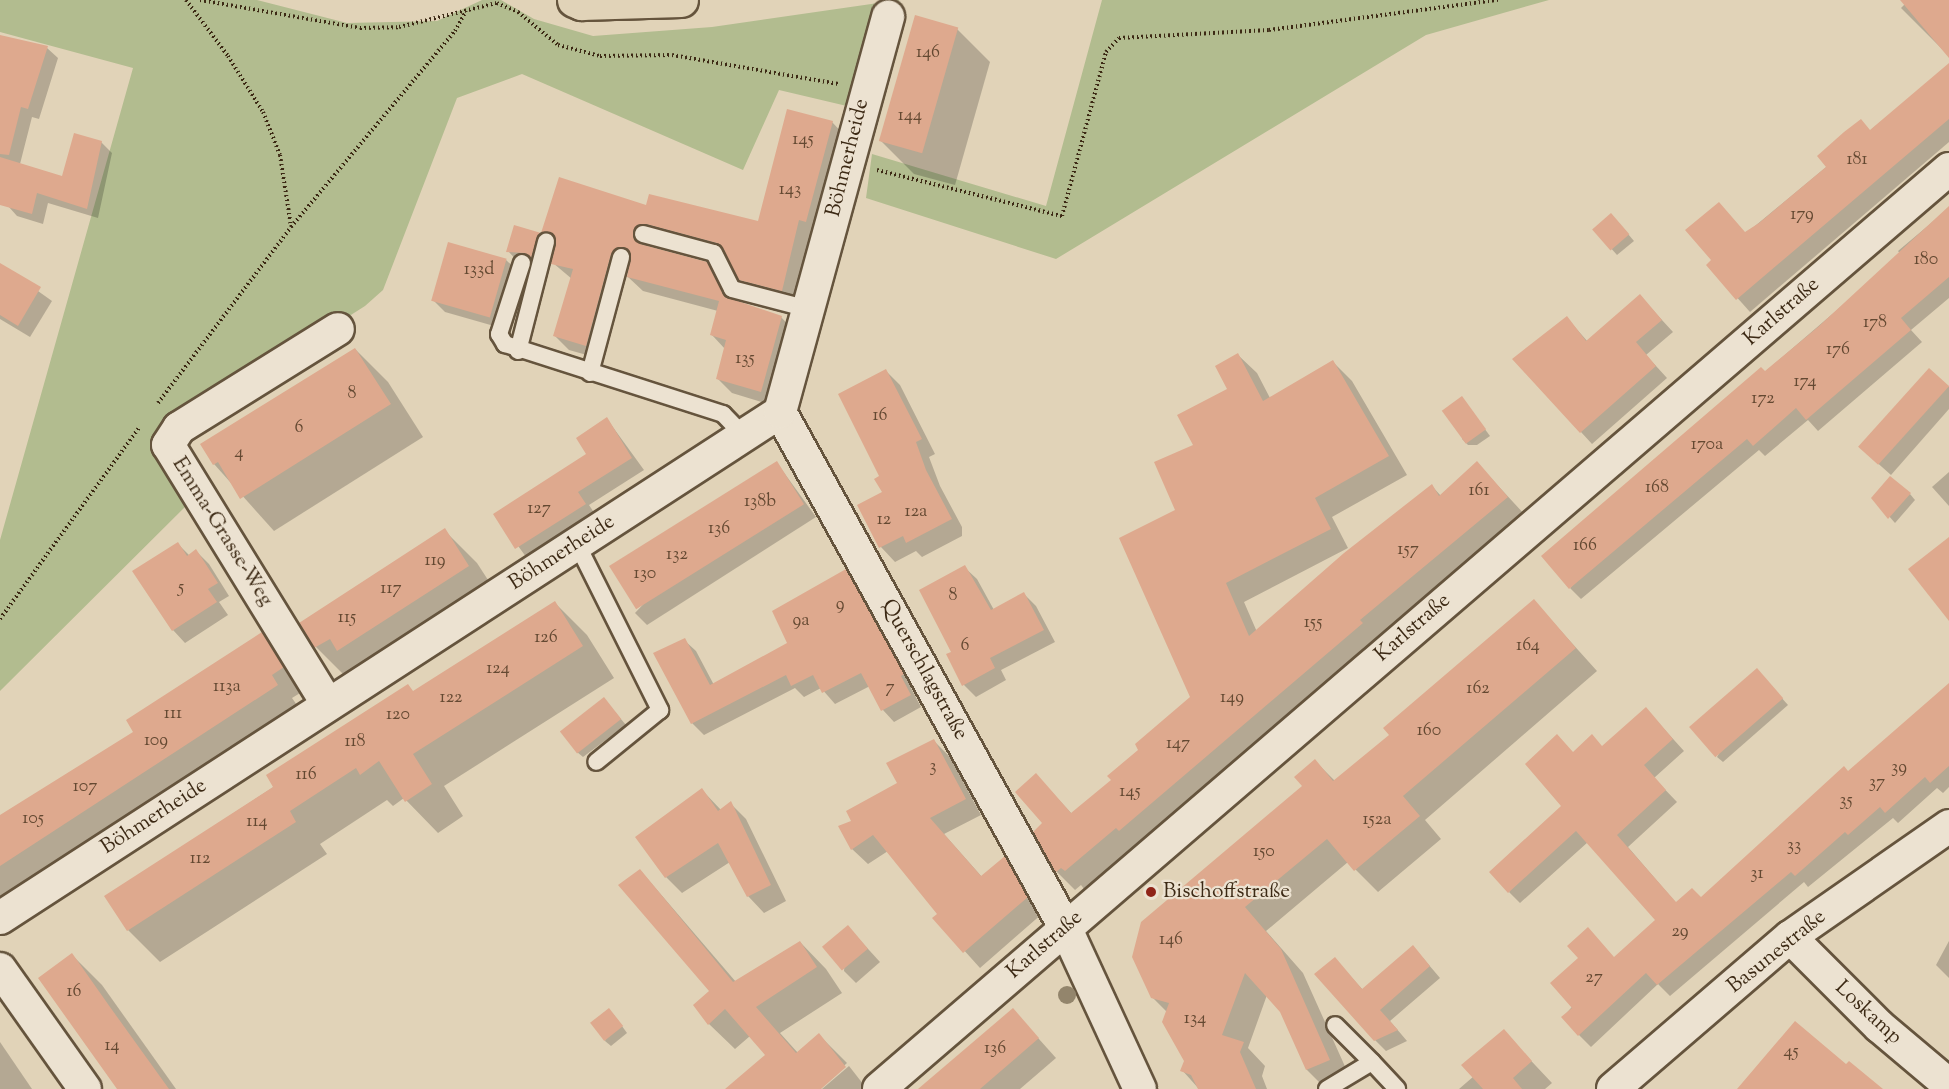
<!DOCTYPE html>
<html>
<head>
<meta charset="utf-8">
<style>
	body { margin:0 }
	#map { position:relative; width:1949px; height:1089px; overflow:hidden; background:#e1d3b8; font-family:"Sorts Mill Goudy",serif }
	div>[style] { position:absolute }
	.green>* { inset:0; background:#b2bc8f }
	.shadow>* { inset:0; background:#0003 }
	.building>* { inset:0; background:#dea98e; transform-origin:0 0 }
	.path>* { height:4px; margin-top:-2px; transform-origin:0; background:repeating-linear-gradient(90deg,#3c2914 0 1.5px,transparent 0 4.5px) }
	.roads { filter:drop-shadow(2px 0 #65543d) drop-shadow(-2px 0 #65543d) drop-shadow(0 2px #65543d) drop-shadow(0 -2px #65543d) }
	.service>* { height:16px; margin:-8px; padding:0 8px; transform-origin:8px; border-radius:8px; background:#ece2d1 }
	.minor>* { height:32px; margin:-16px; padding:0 16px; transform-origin:16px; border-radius:16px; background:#ece2d1 }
	.motorway>* { height:33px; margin:-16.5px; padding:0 16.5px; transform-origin:16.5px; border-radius:16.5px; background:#e1d3b8 }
	.trees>* { width:18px; height:18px; margin:-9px; border-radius:50%; background:#93856c }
	.dots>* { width:16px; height:16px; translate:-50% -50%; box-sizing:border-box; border:3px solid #ece2d1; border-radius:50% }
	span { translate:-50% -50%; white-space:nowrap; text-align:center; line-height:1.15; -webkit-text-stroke:4.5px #ece2d1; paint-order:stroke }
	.number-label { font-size:18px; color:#644932 }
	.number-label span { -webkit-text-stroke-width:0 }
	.street-label { font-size:21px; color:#3c2914 }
	.poi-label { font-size:21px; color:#3c2914 }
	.left { translate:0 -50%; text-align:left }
</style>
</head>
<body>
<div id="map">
	<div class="green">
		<div style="clip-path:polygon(0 0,257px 0,347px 23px,437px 21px,482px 0,501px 0,534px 19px,593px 36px,712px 27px,899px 0,868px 111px,779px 90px,743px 170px,522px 74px,457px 98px,383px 290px,365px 306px,176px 426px,194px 498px,0 691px,0 540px,133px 68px,0 32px)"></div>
		<div style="clip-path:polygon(1102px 0,1549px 0,1426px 35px,1056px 259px,866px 198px,872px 154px,1046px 206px)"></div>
	</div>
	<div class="shadow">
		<div style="clip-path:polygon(1909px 0,1949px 0,1949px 56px,1901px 8px)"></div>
		<div style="clip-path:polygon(957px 29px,990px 62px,955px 185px,914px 174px,881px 141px)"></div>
		<div style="clip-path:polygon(0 37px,47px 48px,58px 58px,39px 119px,32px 117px,20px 164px,63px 177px,101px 142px,112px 153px,98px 218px,48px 203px,43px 224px,17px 216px,0 197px)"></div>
		<div style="clip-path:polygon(1949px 65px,1949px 142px,1750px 312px,1708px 265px)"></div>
		<div style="clip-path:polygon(832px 122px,846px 137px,796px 305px,755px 294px,726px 255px,661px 238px,646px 246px,706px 263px,721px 278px,733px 302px,781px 317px,795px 332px,775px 406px,732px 393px,717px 378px,725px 349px,712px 335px,718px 311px,643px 291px,628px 277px,631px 263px,625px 269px,601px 359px,569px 350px,554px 335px,572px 279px,553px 263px,556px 248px,541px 267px,522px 266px,508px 251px,515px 227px,542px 235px,560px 179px,647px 207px,759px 223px)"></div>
		<div style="clip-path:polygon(1949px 208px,1949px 298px,1911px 330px,1922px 342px,1818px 431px,1808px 420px,1765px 456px,1759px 450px,1581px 599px,1570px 588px,1765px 372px,1901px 255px,1898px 251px)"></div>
		<div style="clip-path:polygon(1617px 221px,1634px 241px,1617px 255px,1594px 229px)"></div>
		<div style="clip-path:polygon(506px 260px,518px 271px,501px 328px,445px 312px,434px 301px)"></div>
		<div style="clip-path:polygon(0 264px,52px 301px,30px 337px,0 319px)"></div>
		<div style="clip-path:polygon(1640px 296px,1673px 332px,1646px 355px,1667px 378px,1592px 444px,1581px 432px,1567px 318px,1588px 342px)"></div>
		<div style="clip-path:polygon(355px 349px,388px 382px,423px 437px,274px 531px,214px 464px)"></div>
		<div style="clip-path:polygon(1238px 355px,1257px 373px,1270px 398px,1333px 362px,1352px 381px,1407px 475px,1332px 517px,1348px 548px,1244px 602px,1257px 632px,1432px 486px,1441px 496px,1477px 463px,1526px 516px,1378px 639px,1380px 642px,1138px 849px,1135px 845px,1084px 889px,1081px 885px,1075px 890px,1057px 872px,1035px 832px,1044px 824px,1036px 775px,1072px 814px,1113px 780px,1191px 697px,1176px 511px,1195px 446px,1229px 390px)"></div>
		<div style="clip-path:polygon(886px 371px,900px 385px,935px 454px,929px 457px,940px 486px,962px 527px,962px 536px,922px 557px,916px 551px,895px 562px,881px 547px,859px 505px,884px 493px)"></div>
		<div style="clip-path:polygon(1929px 371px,1949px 387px,1949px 409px,1891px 475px,1873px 459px)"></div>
		<div style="clip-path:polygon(1462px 398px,1490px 436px,1477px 445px,1468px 445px,1462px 439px)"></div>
		<div style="clip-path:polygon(607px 419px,644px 470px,589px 505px,597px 517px,529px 561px,495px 514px,588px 454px)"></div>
		<div style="clip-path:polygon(777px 463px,816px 517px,647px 625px,635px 613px)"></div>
		<div style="clip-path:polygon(1949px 472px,1949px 506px,1932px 487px)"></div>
		<div style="clip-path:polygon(1910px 494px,1915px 500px,1895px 523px,1873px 498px)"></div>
		<div style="clip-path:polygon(444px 530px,477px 563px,501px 600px,349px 680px,316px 647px,301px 623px)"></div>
		<div style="clip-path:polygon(178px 544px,190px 556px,196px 551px,209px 564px,229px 596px,219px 602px,228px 615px,185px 643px,173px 630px)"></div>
		<div style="clip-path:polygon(964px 567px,977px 579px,994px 610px,1024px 594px,1036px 606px,1055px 642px,1001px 670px,1006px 680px,976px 697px,964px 685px,953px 653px)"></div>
		<div style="clip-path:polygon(845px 571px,857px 583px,915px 686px,911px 688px,921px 707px,894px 722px,883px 710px,870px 686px,835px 704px,821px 688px,804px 697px,795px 688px,704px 735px,692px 723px,655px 654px,684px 640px,696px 651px,714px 685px,789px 644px)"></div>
		<div style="clip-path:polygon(1534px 601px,1597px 671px,1425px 820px,1441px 839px,1378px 892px,1348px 862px,1266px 931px,1303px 973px,1352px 1082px,1326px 1089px,1307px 1070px,1281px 1011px,1267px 995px,1248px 1048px,1265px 1066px,1262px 1076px,1267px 1089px,1199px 1089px,1182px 1070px,1186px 1061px,1167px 1012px,1152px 997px,1304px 786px,1315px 761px,1335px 781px,1391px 735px)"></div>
		<div style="clip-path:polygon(555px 603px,587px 635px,614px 678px,444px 786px,463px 816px,438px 833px,404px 798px,393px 806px,387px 800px,320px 844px,327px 854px,160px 962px,128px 930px,107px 896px)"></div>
		<div style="clip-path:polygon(262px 634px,284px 656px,305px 690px,292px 698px,299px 708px,0 902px,0 817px,135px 732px)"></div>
		<div style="clip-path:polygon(1762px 676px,1788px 705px,1723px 762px,1717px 757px)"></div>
		<div style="clip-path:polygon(1949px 695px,1949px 787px,1943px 793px,1937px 788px,1898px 823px,1893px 818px,1808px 887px,1804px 882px,1670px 996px,1658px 984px,1591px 1047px,1579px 1035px,1563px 1017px,1615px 958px,1658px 921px,1588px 842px,1520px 903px,1509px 892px,1564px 806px,1574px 753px,1603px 747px,1646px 709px,1684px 751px,1654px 778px,1677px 802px,1628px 847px,1677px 904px,1701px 898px,1848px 773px)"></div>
		<div style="clip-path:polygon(604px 699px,626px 725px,583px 757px,577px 752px)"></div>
		<div style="clip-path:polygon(934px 741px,950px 757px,981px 815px,944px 834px,982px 877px,1005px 858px,1021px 874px,1043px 913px,980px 968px,935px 918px,939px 914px,888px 851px,868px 864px,852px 849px,854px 821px,899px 783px)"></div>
		<div style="clip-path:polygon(702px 790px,721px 810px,730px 803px,746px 819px,786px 901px,764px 913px,748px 896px,730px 862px,682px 893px,666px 877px)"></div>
		<div style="clip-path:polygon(640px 870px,736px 982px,800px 942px,826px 969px,842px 993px,780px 1033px,798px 1053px,819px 1035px,847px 1063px,818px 1089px,731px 1089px,767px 1055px,750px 1036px,735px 1049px,709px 1024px,711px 991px)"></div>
		<div style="clip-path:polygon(848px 927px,880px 962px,856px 983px,844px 971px)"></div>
		<div style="clip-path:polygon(1949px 941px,1949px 978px,1936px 965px)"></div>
		<div style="clip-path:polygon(72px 955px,102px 985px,176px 1089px,119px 1089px)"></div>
		<div style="clip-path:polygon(1423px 958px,1440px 978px,1390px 1021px,1407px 1041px,1386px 1051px,1375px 1040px,1335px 959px,1363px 990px)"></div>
		<div style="clip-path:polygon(1013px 1010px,1056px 1058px,1020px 1089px,921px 1089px)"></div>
		<div style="clip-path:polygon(614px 1015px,627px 1033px,611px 1046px,605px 1041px)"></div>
		<div style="clip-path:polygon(1503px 1031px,1552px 1083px,1545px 1089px,1459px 1089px,1474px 1076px)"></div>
		<div style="clip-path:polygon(0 1042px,32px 1089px,0 1089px)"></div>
		<div style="clip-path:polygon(849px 1066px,867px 1089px,822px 1089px)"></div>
	</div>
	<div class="building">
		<div style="clip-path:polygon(1900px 0,1949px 0,1949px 58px)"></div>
		<div style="left:915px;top:15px;width:45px;height:131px;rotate:16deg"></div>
		<div style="clip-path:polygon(0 35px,48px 46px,28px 109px,21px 107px,9px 155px,0 154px)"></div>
		<div style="clip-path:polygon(1949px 63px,1949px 119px,1736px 300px,1706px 265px,1711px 260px,1685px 230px,1719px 202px,1745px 232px,1759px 223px,1826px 167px,1817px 156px,1844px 132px,1861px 119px,1870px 130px)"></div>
		<div style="clip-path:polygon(787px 109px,833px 121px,806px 222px,799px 220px,782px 291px,739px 280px,717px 243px,646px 224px,636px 226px,633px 232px,640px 244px,707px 262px,726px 297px,782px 316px,761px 392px,716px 379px,726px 340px,710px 335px,719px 301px,627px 277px,631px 255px,624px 247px,618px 247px,611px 254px,586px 346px,553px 336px,573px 269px,551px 264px,556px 240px,549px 232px,538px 235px,531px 258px,525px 253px,506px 252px,514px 225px,541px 233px,559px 177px,646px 205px,649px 194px,758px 221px)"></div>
		<div style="clip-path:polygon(74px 133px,102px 141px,87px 209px,37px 193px,32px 214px,0 205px,0 157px,62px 176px)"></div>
		<div style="clip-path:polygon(1949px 206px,1949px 277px,1901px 318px,1911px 330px,1806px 420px,1796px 408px,1753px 446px,1747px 439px,1569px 589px,1541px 556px,1761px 367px,1765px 371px,1818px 327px)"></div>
		<div style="left:1611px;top:213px;width:28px;height:25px;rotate:49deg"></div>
		<div style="left:448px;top:242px;width:61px;height:61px;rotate:16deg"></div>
		<div style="clip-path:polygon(0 263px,41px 287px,18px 326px,0 315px)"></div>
		<div style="clip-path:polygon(1640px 294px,1662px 320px,1636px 342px,1656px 366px,1580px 433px,1512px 359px,1567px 316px,1586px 341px)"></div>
		<div style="clip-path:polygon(355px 348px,391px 404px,240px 499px,218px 462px,213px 465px,200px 444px)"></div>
		<div style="clip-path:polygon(1238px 353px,1263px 401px,1333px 360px,1389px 456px,1315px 498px,1331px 529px,1226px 583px,1249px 636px,1344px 553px,1432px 484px,1439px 496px,1477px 461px,1508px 497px,1360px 620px,1363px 623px,1119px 831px,1116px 828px,1065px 871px,1061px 868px,1055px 873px,1033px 832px,1042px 823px,1015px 792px,1036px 773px,1071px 813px,1111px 780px,1107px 776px,1138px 750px,1135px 744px,1190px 697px,1119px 538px,1175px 510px,1154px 462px,1193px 445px,1177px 415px,1227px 389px,1215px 366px)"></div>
		<div style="left:1929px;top:368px;width:27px;height:106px;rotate:42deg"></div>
		<div style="clip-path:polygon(886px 369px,922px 439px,916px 442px,926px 470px,952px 519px,906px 543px,903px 536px,879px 548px,857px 505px,882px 492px,874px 479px,879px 476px,838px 394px)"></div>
		<div style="left:1462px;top:396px;width:41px;height:25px;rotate:54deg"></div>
		<div style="clip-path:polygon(607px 417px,632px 458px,578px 492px,586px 504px,515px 549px,493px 514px,586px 454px,576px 438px)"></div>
		<div style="left:777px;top:461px;width:51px;height:198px;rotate:58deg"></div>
		<div style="clip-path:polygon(1890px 476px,1911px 493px,1888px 519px,1871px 498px)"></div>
		<div style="clip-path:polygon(445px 528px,469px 566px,337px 651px,330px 639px,314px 648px,299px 623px)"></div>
		<div style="clip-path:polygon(1949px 537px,1949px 621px,1908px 569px)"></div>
		<div style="clip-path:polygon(178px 542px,187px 556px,196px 549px,218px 583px,208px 589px,217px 602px,172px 631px,132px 571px)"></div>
		<div style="clip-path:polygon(965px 565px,991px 610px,1024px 592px,1044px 630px,990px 658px,995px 668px,962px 686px,946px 654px,951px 652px,919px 590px)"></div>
		<div style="clip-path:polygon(846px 569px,904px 674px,901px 676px,911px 695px,881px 711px,861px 673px,822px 693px,813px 675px,791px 686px,786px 675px,691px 724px,653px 653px,685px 638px,710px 685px,787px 643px,772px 611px)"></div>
		<div style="clip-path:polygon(1534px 599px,1576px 648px,1403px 796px,1420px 816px,1354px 871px,1327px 839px,1245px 907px,1281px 949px,1330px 1060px,1306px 1070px,1280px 1012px,1245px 973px,1222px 1035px,1244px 1042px,1240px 1052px,1256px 1089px,1198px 1089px,1191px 1075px,1180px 1071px,1184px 1061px,1162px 1022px,1169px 1003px,1151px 998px,1132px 957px,1141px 922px,1302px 786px,1294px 777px,1315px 759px,1333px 781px,1389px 735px,1383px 728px)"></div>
		<div style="clip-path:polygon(555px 601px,583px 646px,413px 754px,432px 784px,405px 802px,379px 761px,360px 775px,356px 768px,290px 811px,296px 822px,127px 931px,104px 896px,273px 787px,266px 775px,408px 684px,413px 691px)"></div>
		<div style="clip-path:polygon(262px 632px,284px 667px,272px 675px,278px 685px,0 866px,0 815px,133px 732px,126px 720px)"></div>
		<div style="left:1757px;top:668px;width:40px;height:90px;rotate:49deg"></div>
		<div style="clip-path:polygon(1949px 683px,1949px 766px,1930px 783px,1925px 777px,1885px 813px,1880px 807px,1848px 835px,1845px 832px,1795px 876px,1791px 872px,1657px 985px,1646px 973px,1578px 1036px,1561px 1017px,1572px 1008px,1550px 983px,1578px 958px,1567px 946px,1588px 927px,1614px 957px,1655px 920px,1576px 831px,1508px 893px,1489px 872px,1561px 806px,1525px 764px,1557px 734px,1573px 752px,1592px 734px,1602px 746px,1646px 707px,1673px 739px,1644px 765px,1666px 790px,1617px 835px,1676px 902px,1692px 888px,1701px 897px,1844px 766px,1848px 771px)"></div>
		<div style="left:604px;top:697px;width:28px;height:56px;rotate:52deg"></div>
		<div style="clip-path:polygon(934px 739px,966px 799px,930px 818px,981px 876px,1005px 856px,1028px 897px,963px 953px,932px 918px,937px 914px,873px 835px,851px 850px,838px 826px,851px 821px,846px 811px,897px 783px,886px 763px)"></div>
		<div style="clip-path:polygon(702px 788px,718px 811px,731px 801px,771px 885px,747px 897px,718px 843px,665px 878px,635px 837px)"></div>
		<div style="clip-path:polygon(640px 869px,733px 982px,800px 941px,817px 967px,756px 1007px,796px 1053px,819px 1033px,846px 1067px,821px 1089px,725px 1089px,765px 1055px,725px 1009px,708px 1025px,693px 1005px,709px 991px,618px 885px)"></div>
		<div style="left:848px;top:925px;width:31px;height:34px;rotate:50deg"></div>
		<div style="clip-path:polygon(1413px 945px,1430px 966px,1380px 1010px,1398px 1030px,1374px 1041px,1314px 974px,1335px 957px,1362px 989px)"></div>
		<div style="clip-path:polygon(72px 953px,110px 1007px,169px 1089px,117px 1089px,38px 978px)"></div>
		<div style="left:609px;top:1008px;width:23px;height:24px;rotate:52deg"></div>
		<div style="clip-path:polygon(1013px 1008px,1039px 1038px,980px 1089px,918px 1089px)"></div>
		<div style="clip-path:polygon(1795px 1021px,1846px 1064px,1849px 1061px,1883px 1089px,1737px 1089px)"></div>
		<div style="clip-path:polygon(1504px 1029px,1532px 1061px,1513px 1078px,1522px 1089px,1483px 1089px,1461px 1065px)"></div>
	</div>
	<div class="path">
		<div style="left:186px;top:0;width:70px;rotate:53.1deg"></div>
		<div style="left:228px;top:56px;width:66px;rotate:58deg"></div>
		<div style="left:263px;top:112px;width:46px;rotate:68.4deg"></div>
		<div style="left:280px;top:155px;width:72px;rotate:81.2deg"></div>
		<div style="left:200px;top:0;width:162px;rotate:9.9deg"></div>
		<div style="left:360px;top:28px;width:39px;rotate:-1deg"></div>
		<div style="left:399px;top:27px;width:101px;rotate:-13.8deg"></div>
		<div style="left:497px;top:3px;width:23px;rotate:23deg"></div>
		<div style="left:518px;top:12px;width:52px;rotate:39.5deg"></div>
		<div style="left:558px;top:45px;width:43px;rotate:14.7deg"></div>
		<div style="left:600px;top:56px;width:72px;rotate:-0.8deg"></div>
		<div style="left:672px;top:55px;width:169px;rotate:9.9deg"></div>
		<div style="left:877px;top:170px;width:191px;rotate:14deg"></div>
		<div style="left:1062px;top:216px;width:170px;rotate:-75deg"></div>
		<div style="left:1106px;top:52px;width:19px;rotate:-47deg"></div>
		<div style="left:1119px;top:38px;width:150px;rotate:-3.1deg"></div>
		<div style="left:1269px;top:30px;width:231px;rotate:-7.5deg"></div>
		<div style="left:158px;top:403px;width:221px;rotate:-52.9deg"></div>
		<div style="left:291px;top:227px;width:256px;rotate:-50.1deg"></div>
		<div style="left:455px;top:31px;width:23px;rotate:-61deg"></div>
		<div style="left:0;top:619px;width:236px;rotate:-54deg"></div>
	</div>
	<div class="roads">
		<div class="service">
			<div style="left:643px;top:234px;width:73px;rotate:15deg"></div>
			<div style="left:714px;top:253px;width:40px;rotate:63.4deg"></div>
			<div style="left:732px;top:289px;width:80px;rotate:14.6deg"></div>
			<div style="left:522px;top:263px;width:75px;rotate:107.9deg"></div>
			<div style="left:499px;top:334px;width:12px;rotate:59deg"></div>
			<div style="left:505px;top:344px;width:229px;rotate:17.8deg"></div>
			<div style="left:723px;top:414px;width:30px;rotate:46deg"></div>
			<div style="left:518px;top:351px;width:113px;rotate:-75.6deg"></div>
			<div style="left:590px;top:373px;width:120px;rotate:-75deg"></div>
			<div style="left:577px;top:544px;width:186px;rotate:63.4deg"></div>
			<div style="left:660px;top:710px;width:82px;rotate:140.9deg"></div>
			<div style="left:1372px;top:1062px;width:37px;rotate:47deg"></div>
			<div style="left:1327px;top:1089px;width:52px;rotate:-31deg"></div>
			<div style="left:1372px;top:1062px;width:52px;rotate:-135deg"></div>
		</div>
		<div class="minor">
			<div style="left:780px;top:412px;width:591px;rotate:61.05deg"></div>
			<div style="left:1066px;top:929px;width:176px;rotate:65.2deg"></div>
			<div style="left:327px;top:703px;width:303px;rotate:-121.6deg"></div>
			<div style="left:168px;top:445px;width:20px;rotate:-57deg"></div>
			<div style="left:179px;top:428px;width:187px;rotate:-31.9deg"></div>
			<div style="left:0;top:918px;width:930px;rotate:-32.97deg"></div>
			<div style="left:780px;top:412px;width:410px;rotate:-74.7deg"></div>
			<div style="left:1790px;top:937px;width:126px;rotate:45deg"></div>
			<div style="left:1879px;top:1026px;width:92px;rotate:40.1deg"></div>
			<div style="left:0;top:969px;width:147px;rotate:54.7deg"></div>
			<div style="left:879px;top:1089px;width:1411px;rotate:-40.69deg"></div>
			<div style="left:1613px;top:1089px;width:233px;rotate:-40.7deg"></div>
			<div style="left:1790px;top:937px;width:194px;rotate:-34.9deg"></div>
		</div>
		<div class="motorway">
			<div style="left:574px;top:0;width:8px;rotate:23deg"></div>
			<div style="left:581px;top:3px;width:100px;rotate:-1.7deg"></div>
		</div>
	</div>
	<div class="trees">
		<div style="left:1067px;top:995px"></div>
	</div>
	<div class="dots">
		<div style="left:1151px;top:892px;background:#8f2418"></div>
	</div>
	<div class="number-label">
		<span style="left:928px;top:53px">146</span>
		<span style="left:910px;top:116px">144</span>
		<span style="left:803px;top:140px">145</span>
		<span style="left:1857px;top:160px">181</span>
		<span style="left:790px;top:190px">143</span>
		<span style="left:1802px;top:215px">179</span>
		<span style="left:1926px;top:260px">180</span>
		<span style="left:479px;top:270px">133d</span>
		<span style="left:1875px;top:323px">178</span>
		<span style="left:1838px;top:350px">176</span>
		<span style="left:745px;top:359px">135</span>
		<span style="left:1805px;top:382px">174</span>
		<span style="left:352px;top:394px">8</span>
		<span style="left:1763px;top:399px">172</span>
		<span style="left:880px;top:416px">16</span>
		<span style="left:299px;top:428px">6</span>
		<span style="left:1707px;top:445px">170a</span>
		<span style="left:239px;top:453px">4</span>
		<span style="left:1657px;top:488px">168</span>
		<span style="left:1479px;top:491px">161</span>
		<span style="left:760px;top:502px">138b</span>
		<span style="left:539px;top:509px">127</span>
		<span style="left:916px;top:512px">12a</span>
		<span style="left:884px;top:520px">12</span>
		<span style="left:719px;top:529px">136</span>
		<span style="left:1585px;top:546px">166</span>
		<span style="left:1408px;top:550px">157</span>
		<span style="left:677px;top:555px">132</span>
		<span style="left:435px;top:561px">119</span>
		<span style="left:645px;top:574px">130</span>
		<span style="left:181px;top:588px">5</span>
		<span style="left:391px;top:589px">117</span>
		<span style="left:953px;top:596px">8</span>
		<span style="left:840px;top:605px">9</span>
		<span style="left:347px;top:618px">115</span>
		<span style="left:801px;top:621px">9a</span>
		<span style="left:1313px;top:623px">155</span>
		<span style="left:546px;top:638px">126</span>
		<span style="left:965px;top:646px">6</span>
		<span style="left:1528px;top:646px">164</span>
		<span style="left:498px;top:669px">124</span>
		<span style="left:227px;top:687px">113a</span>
		<span style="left:890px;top:688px">7</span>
		<span style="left:1478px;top:689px">162</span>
		<span style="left:451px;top:698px">122</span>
		<span style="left:1232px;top:698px">149</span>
		<span style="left:173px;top:714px">111</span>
		<span style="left:398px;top:715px">120</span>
		<span style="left:1429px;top:731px">160</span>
		<span style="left:156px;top:741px">109</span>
		<span style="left:355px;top:742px">118</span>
		<span style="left:1178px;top:744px">147</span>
		<span style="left:933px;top:767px">3</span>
		<span style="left:1899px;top:768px">39</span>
		<span style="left:306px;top:775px">116</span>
		<span style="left:1877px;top:783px">37</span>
		<span style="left:85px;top:787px">107</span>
		<span style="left:1130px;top:792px">145</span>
		<span style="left:1846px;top:801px">35</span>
		<span style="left:33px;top:819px">105</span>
		<span style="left:1377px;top:820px">152a</span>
		<span style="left:257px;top:822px">114</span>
		<span style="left:1794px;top:846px">33</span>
		<span style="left:1264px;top:852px">150</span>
		<span style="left:200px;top:859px">112</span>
		<span style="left:1757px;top:874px">31</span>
		<span style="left:1680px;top:932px">29</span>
		<span style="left:1171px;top:940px">146</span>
		<span style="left:1594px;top:978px">27</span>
		<span style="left:74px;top:992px">16</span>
		<span style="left:1195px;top:1019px">134</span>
		<span style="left:112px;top:1046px">14</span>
		<span style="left:995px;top:1049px">136</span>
		<span style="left:1791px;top:1052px">45</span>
	</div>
	<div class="street-label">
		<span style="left:848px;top:158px;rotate:-76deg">Böhmerheide</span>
		<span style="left:1782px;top:312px;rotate:-41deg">Karlstraße</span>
		<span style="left:222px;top:532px;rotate:58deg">Emma-Grasse-Weg</span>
		<span style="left:562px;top:553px;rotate:-33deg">Böhmerheide</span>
		<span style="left:1413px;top:628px;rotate:-41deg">Karlstraße</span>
		<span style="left:924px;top:670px;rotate:61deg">Querschlagstraße</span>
		<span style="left:154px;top:817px;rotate:-33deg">Böhmerheide</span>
		<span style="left:1045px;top:945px;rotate:-41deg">Karlstraße</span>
		<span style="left:1777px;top:952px;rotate:-39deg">Basunestraße</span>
		<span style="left:1868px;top:1013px;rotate:43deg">Loskamp</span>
	</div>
	<div class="poi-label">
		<span class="left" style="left:1163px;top:892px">Bischoffstraße</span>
	</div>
</div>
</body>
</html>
